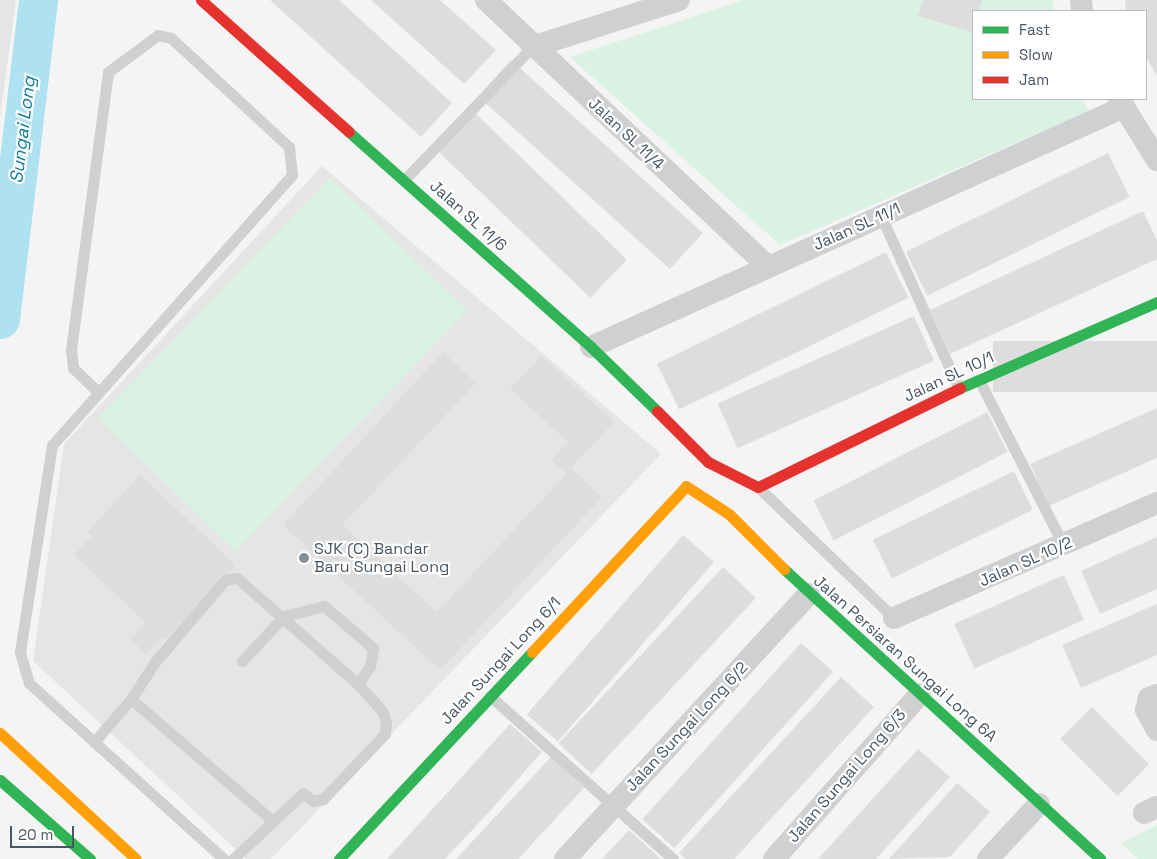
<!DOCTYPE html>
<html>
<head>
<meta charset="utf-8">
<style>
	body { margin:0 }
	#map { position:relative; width:1157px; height:859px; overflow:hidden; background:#f4f4f4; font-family:"Space Grotesk",sans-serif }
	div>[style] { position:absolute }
	.education>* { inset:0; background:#e6e5e6 }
	.green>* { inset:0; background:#d9f2e3; transform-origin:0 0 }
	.river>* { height:39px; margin:-19.5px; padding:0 19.5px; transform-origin:19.5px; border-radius:19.5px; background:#aee2f0 }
	.building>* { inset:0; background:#ddddde; transform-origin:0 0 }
	.lane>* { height:11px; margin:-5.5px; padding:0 5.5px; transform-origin:5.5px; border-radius:5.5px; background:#ced0d2 }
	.street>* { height:22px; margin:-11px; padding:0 11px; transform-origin:11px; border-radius:11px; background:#ced0d2 }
	.fast>* { height:11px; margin:-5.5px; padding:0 5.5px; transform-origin:5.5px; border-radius:5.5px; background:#30b455 }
	.slow>* { height:11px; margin:-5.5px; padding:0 5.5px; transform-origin:5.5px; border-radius:5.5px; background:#ff9f0a }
	.jam>* { height:11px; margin:-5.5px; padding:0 5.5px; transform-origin:5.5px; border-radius:5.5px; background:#e5322d }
	.dots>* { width:14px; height:14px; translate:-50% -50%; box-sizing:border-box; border:2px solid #fff; border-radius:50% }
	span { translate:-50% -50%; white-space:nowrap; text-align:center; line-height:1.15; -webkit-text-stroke:4.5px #fff; paint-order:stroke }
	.street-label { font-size:16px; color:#4a5661 }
	.poi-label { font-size:16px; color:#4a5661 }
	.left { translate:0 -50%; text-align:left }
	.water-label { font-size:18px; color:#0c7c9b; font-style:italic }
	.legend { position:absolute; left:972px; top:10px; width:175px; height:90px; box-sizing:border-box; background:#fff; border:1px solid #b7bbc0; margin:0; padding:6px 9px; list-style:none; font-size:15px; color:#4a5661 }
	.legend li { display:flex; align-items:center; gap:10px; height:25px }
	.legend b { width:25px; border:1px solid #b7bbc0 }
	.scale { position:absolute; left:10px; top:826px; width:64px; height:22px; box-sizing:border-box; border:2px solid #4a5661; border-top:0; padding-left:6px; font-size:15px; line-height:18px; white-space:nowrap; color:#4a5661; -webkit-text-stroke:4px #fff; paint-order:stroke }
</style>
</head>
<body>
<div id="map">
	<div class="education">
		<div style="clip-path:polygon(0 0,16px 0,0 118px)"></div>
		<div style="clip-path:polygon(322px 166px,661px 454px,271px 859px,246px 859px,33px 661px,64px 444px)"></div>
	</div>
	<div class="green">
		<div style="clip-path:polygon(743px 0,1053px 0,1054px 11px,973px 11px,973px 99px,1082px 99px,1089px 111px,780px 245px,570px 57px)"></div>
		<div style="left:330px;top:178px;width:191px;height:334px;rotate:44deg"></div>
		<div style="clip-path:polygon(1157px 825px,1157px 859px,1138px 859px,1121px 843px)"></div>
	</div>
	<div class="river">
		<div style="left:0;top:319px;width:321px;rotate:-83.2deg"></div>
	</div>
	<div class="building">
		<div style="clip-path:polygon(270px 0,339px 0,452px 103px,421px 137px)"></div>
		<div style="clip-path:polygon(371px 0,440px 0,496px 50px,464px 84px)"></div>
		<div style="clip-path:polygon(923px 0,982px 0,978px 11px,973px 11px,972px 32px,918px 16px)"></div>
		<div style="clip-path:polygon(1125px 0,1157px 0,1157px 76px,1146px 57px,1146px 11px,1126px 11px)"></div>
		<div style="left:511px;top:60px;width:258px;height:49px;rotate:42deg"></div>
		<div style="left:473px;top:111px;width:214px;height:53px;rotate:44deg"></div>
		<div style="left:1108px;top:153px;width:49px;height:225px;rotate:64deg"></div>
		<div style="clip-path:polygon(1143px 211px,1157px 240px,1157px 259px,950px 354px,930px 310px)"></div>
		<div style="left:886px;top:252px;width:51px;height:255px;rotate:64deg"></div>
		<div style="left:914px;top:316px;width:49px;height:215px;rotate:66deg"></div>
		<div style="left:1157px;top:341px;width:51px;height:164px;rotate:90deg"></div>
		<div style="clip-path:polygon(443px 352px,476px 383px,342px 525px,437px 612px,566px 474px,551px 460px,568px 442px,510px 389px,541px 356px,614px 422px,571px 468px,602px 497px,440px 670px,283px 525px)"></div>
		<div style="clip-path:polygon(1157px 408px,1157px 458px,1049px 506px,1030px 464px)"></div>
		<div style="left:987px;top:412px;width:45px;height:195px;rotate:63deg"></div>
		<div style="left:1014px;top:471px;width:43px;height:157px;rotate:64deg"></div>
		<div style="clip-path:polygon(140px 475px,236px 565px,165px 640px,162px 637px,146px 654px,130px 639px,146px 623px,74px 555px,92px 536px,87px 532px)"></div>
		<div style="left:683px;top:535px;width:41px;height:238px;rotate:41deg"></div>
		<div style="clip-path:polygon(1157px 537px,1157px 589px,1100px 614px,1081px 571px)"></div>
		<div style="left:723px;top:567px;width:45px;height:241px;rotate:43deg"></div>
		<div style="left:1064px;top:575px;width:49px;height:120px;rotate:66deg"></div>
		<div style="clip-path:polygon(1157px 604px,1157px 655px,1081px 688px,1062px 645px)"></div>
		<div style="left:801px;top:643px;width:43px;height:237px;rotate:42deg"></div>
		<div style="clip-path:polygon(841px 677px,874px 707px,734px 859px,686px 859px,679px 853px)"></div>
		<div style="left:1092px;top:707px;width:81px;height:45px;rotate:45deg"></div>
		<div style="clip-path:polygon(510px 724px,542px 752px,490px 811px,445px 859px,387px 859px)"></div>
		<div style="clip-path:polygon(918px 749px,950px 777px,883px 851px,876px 859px,818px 859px)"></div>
		<div style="clip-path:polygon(551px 757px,584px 788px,518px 859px,456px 859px)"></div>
		<div style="clip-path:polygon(957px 783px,990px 812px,950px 857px,889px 859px)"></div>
		<div style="clip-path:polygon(629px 830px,661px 859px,602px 859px)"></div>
	</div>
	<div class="lane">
		<div style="left:404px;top:180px;width:185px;rotate:-46.1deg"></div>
		<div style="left:881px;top:216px;width:190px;rotate:65.7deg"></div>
		<div style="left:979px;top:380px;width:184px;rotate:62.9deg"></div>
		<div style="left:98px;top:392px;width:35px;rotate:-136deg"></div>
		<div style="left:73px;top:368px;width:18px;rotate:-96deg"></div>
		<div style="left:71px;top:350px;width:280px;rotate:-82.4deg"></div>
		<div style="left:108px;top:72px;width:62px;rotate:-36.5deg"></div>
		<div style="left:158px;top:35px;width:13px;rotate:13deg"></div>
		<div style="left:171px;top:38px;width:161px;rotate:42.7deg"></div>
		<div style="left:289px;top:147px;width:28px;rotate:84deg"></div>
		<div style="left:292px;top:175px;width:361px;rotate:131.6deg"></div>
		<div style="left:52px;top:445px;width:209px;rotate:98.8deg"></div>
		<div style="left:20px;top:652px;width:32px;rotate:74deg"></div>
		<div style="left:29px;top:683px;width:263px;rotate:42.1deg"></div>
		<div style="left:759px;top:488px;width:187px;rotate:43.9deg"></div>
		<div style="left:242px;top:661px;width:62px;rotate:-47deg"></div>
		<div style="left:284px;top:616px;width:41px;rotate:-14deg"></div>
		<div style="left:324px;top:606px;width:65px;rotate:40.6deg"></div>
		<div style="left:373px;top:648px;width:18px;rotate:99deg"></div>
		<div style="left:370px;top:666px;width:22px;rotate:124deg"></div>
		<div style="left:490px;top:696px;width:245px;rotate:41.7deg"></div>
		<div style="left:94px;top:742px;width:57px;rotate:-49.3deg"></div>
		<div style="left:233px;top:859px;width:96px;rotate:-43.3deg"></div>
		<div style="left:303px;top:793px;width:13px;rotate:39deg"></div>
		<div style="left:313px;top:801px;width:10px;rotate:-11deg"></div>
		<div style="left:323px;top:799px;width:90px;rotate:-46.4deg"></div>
		<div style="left:385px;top:734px;width:11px;rotate:-85deg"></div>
		<div style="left:386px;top:723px;width:11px;rotate:-105deg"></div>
		<div style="left:383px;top:712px;width:38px;rotate:-132deg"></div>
		<div style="left:358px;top:684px;width:161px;rotate:-138.8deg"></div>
		<div style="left:237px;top:578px;width:12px;rotate:171deg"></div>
		<div style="left:225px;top:580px;width:108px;rotate:130.5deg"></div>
		<div style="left:155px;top:662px;width:44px;rotate:123deg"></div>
		<div style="left:131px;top:699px;width:187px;rotate:40.7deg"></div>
	</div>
	<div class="street">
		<div style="left:486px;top:0;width:388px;rotate:43.4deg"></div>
		<div style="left:1081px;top:0;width:11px;rotate:85deg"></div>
		<div style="left:532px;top:47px;width:154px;rotate:-17.7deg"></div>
		<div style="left:1119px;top:99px;width:72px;rotate:58.1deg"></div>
		<div style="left:591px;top:347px;width:585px;rotate:-24.24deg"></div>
		<div style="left:894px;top:618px;width:287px;rotate:-23.6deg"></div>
		<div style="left:1157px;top:695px;width:9px;rotate:159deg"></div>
		<div style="left:1149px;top:698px;width:12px;rotate:104deg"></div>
		<div style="left:1146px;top:710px;width:23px;rotate:61deg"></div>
		<div style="left:1144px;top:813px;width:14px;rotate:-25deg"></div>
		<div style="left:565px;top:859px;width:360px;rotate:-47.4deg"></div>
		<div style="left:774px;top:859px;width:220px;rotate:-48.5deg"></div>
		<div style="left:988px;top:859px;width:75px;rotate:-47.2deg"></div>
	</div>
	<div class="fast">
		<div style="left:349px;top:132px;width:324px;rotate:41.6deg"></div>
		<div style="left:591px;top:347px;width:92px;rotate:44.1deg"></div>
		<div style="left:960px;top:388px;width:215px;rotate:-23.6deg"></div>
		<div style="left:784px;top:569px;width:429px;rotate:42.5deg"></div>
		<div style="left:0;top:780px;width:120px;rotate:41.3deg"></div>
		<div style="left:339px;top:859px;width:283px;rotate:-47deg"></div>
	</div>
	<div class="slow">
		<div style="left:532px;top:652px;width:226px;rotate:-47.1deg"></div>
		<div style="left:686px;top:486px;width:51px;rotate:33.1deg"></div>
		<div style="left:729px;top:514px;width:78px;rotate:45deg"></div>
		<div style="left:0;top:733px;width:185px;rotate:42.8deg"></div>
	</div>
	<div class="jam">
		<div style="left:201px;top:0;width:198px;rotate:41.7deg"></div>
		<div style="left:657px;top:411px;width:72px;rotate:45deg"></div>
		<div style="left:708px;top:462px;width:56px;rotate:26.6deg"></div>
		<div style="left:758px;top:487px;width:225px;rotate:-26.1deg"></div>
	</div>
	<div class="dots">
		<div style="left:304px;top:558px;background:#868d94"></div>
	</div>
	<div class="street-label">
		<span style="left:626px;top:134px;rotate:43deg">Jalan SL 11/4</span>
		<span style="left:468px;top:216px;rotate:42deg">Jalan SL 11/6</span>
		<span style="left:857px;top:227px;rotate:-24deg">Jalan SL 11/1</span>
		<span style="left:949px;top:377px;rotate:-25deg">Jalan SL 10/1</span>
		<span style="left:1026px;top:562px;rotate:-24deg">Jalan SL 10/2</span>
		<span style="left:905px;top:659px;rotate:42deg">Jalan Persiaran Sungai Long 6A</span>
		<span style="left:501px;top:661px;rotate:-47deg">Jalan Sungai Long 6/1</span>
		<span style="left:687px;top:727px;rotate:-47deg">Jalan Sungai Long 6/2</span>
		<span style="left:847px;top:776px;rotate:-49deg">Jalan Sungai Long 6/3</span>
	</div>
	<div class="poi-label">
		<span class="left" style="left:314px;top:558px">SJK (C) Bandar<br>Baru Sungai Long</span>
	</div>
	<div class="water-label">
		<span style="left:23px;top:130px;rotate:-83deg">Sungai Long</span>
	</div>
	<ul class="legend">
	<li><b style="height:6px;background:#30b455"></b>Fast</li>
	<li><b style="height:6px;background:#ff9f0a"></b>Slow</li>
	<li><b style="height:6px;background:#e5322d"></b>Jam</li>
	</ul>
	<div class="scale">20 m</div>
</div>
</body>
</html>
